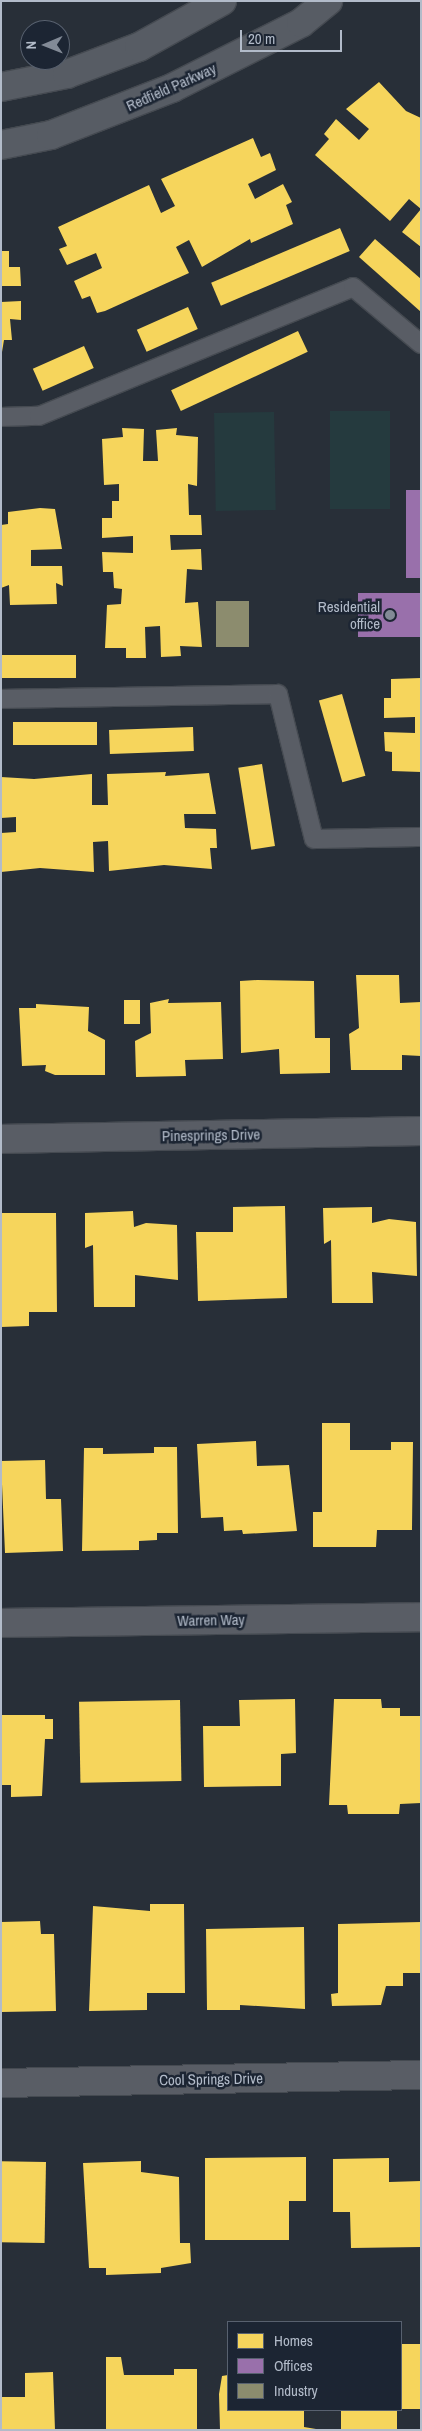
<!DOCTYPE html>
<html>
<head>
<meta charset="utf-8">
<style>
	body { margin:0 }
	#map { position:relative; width:422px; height:2431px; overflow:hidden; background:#282f38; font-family:"Archivo Narrow",sans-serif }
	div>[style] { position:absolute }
	.green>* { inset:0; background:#253a3e; transform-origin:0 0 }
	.homes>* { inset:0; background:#f6d55c; transform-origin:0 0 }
	.offices>* { inset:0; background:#9970ab; transform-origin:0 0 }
	.industry>* { inset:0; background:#8c8c6e; transform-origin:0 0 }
	.roads { filter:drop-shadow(1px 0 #454a51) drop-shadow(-1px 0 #454a51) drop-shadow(0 1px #454a51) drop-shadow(0 -1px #454a51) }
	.lane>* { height:18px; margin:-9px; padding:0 9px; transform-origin:9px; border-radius:9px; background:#595d65 }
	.street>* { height:28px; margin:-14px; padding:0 14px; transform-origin:14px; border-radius:14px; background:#595d65 }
	.secondary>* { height:28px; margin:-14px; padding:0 14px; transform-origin:14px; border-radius:14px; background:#575c64 }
	.dots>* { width:14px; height:14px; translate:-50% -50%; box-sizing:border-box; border:2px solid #1c2533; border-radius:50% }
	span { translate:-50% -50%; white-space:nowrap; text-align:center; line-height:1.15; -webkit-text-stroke:5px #1c2533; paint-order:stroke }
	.street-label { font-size:15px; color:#b2bbc9 }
	.poi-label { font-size:15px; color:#b2bbc9 }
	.right { translate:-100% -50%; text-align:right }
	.frame { position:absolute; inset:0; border:2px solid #b2bbc9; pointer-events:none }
	.legend { position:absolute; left:227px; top:2321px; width:175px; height:90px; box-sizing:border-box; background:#1c2533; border:1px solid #58616f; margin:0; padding:6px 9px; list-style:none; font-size:15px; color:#b2bbc9 }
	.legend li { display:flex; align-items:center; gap:10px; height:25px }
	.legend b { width:25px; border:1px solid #58616f }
	.north { position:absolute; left:20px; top:20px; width:50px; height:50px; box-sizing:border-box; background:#1c2533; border:1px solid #58616f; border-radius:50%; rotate:269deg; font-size:14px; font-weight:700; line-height:20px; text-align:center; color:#b2bbc9 }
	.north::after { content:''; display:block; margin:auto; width:18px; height:22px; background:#828a96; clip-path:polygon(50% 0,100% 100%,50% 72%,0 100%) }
	.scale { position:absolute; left:240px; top:30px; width:102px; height:22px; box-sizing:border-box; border:2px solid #b2bbc9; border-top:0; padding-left:6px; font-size:15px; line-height:18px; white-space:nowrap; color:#b2bbc9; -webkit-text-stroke:4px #1c2533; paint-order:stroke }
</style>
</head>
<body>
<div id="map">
	<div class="green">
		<div style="left:330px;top:411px;width:60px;height:98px"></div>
		<div style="left:274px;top:412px;width:98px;height:60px;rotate:89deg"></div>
	</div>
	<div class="homes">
		<div style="clip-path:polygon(379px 82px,406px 111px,421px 118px,421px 247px,402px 232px,421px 209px,409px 199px,390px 221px,315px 155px,329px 139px,324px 134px,336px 119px,359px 140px,369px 129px,346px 109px)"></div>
		<div style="clip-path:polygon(253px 138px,261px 157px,270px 153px,276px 170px,248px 184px,255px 199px,283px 184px,292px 202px,286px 205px,293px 224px,251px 243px,250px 239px,202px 267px,189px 240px,176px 247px,189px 273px,105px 311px,97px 313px,90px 296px,82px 299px,74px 281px,102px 268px,96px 253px,67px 265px,59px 249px,67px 246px,58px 227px,149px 185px,161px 213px,175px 206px,161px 179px)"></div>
		<div style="left:340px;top:228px;width:25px;height:140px;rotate:67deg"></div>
		<div style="clip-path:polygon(375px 239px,421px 279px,421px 312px,359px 257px)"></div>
		<div style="clip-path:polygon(1px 251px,9px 251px,9px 267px,20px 267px,21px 286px,1px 286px)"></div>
		<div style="clip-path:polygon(21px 301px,21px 320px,10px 319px,12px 340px,4px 340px,1px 358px,1px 302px)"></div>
		<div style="left:188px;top:307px;width:24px;height:56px;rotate:66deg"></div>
		<div style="left:298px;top:331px;width:23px;height:140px;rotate:65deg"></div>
		<div style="left:84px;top:346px;width:24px;height:56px;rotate:66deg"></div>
		<div style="clip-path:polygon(122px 428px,144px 429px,143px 461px,158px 461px,156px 430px,177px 428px,176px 435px,198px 437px,197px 486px,188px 484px,189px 515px,201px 515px,202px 535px,170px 535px,171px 550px,201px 549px,202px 570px,187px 569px,185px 603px,198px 602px,202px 647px,180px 646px,181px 656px,161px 657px,160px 626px,145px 627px,146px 658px,126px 658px,126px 648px,105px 648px,107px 605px,121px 604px,122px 589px,114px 588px,113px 572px,103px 572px,102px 552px,133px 553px,133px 536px,102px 538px,102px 518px,112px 518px,112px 501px,119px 501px,119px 484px,104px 485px,102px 439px,123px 437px)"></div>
		<div style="clip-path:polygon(40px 508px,55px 509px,62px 549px,31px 550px,31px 566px,62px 566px,63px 586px,56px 583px,57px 604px,10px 605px,9px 585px,1px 588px,1px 525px,8px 524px,8px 512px)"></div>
		<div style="left:76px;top:655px;width:23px;height:75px;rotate:90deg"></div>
		<div style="clip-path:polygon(421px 678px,421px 772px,392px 771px,392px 752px,385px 751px,384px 732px,415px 733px,415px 717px,384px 718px,384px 698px,391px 698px,391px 679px)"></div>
		<div style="left:342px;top:694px;width:85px;height:24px;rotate:74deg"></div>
		<div style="left:13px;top:722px;width:84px;height:23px"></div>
		<div style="left:193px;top:727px;width:24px;height:84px;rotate:88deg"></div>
		<div style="left:262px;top:764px;width:83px;height:24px;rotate:81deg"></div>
		<div style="clip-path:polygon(166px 772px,165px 776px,209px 773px,216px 814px,184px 814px,185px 828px,216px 829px,217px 848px,210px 848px,212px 869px,164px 865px,109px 871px,108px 841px,93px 842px,94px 872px,40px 868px,1px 872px,1px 833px,16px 832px,16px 817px,1px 818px,1px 777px,34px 779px,92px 774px,92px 805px,108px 805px,107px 774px)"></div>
		<div style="clip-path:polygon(356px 975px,399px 975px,400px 1003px,421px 1002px,421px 1056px,402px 1055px,402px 1070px,351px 1070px,349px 1034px,359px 1028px)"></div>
		<div style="clip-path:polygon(257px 980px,314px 981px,315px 1038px,330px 1038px,330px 1073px,280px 1074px,279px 1049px,241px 1053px,240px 981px)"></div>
		<div style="clip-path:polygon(169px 999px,168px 1003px,221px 1002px,223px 1059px,185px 1060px,186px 1076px,136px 1077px,135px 1041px,151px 1033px,150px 1003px)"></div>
		<div style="left:140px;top:1000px;width:24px;height:16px;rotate:90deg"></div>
		<div style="clip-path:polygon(36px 1004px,89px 1007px,88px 1031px,105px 1040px,105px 1075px,55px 1075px,45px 1071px,46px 1065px,22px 1066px,19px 1008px,36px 1008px)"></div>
		<div style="clip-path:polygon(285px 1206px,287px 1298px,198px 1301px,196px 1232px,233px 1232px,233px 1207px)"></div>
		<div style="clip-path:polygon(372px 1207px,372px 1223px,389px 1219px,416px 1222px,417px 1276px,372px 1272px,373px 1303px,332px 1303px,331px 1240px,324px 1244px,323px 1208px)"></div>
		<div style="clip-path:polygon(133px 1211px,134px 1227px,146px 1223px,177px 1225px,178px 1280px,135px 1275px,135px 1307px,94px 1307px,93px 1245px,85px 1248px,85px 1213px)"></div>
		<div style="clip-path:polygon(1px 1213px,56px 1213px,57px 1312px,29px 1312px,29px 1326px,1px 1327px)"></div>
		<div style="clip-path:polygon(322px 1423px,350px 1423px,350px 1450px,391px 1450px,391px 1442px,413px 1442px,412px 1530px,377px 1530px,376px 1547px,313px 1547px,313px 1512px,322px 1512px)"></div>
		<div style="clip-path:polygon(256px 1441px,257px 1466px,289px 1465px,297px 1531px,243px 1534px,242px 1530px,224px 1531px,223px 1517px,201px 1518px,197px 1444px)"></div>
		<div style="clip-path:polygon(154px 1447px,177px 1447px,178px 1533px,157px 1533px,157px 1540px,139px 1541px,139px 1550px,82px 1551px,84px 1448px,103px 1448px,103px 1454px,154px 1453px)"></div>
		<div style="clip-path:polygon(45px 1460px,46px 1499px,61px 1499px,63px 1551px,5px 1553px,1px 1461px)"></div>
		<div style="clip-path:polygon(295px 1699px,296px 1753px,281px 1754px,281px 1786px,204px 1787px,203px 1726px,240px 1726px,239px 1700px)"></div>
		<div style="clip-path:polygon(334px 1699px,381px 1699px,382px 1708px,400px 1708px,400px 1716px,420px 1716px,421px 1803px,400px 1804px,399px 1814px,348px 1814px,347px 1805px,329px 1805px)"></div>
		<div style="left:180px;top:1700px;width:81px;height:101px;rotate:89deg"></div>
		<div style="clip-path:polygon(1px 1715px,45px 1715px,45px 1719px,53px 1719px,53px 1739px,45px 1739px,42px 1796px,11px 1797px,11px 1785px,1px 1785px)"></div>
		<div style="clip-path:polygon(150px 1904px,184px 1904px,185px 1993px,147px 1993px,147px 2010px,89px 2011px,93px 1906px,150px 1911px)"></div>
		<div style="clip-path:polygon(40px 1921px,41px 1934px,54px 1934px,56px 2011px,1px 2012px,1px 1922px)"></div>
		<div style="clip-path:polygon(421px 1922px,421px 1973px,403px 1973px,403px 1986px,386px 1986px,381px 2005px,332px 2006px,331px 1994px,338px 1993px,338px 1924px)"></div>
		<div style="clip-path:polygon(304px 1927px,305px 2009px,240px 2005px,240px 2010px,207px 2010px,206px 1929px)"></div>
		<div style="clip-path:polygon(306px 2157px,306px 2201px,289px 2201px,289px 2240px,205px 2240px,205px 2158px)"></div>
		<div style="clip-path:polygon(389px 2158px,389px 2182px,421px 2181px,421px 2247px,351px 2248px,350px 2212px,333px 2212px,333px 2159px)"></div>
		<div style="clip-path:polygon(141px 2161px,141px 2172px,179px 2177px,180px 2243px,190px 2243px,191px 2263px,161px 2268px,161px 2273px,106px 2275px,106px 2268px,89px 2268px,83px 2163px)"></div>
		<div style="left:46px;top:2162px;width:81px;height:45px;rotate:91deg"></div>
		<div style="left:401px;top:2344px;width:20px;height:65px"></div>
		<div style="clip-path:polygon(106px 2357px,121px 2357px,124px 2375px,174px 2375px,174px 2369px,197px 2369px,197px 2430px,106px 2430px)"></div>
		<div style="clip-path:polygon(53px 2372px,55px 2430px,1px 2430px,1px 2397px,25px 2397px,25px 2373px)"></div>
		<div style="clip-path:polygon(228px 2375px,228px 2410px,304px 2410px,304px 2427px,322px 2430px,220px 2430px,219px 2394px,222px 2376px)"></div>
		<div style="left:341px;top:2410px;width:56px;height:20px"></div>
	</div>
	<div class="offices">
		<div style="left:421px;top:490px;width:88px;height:15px;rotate:90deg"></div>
		<div style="left:421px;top:593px;width:44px;height:63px;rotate:90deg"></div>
	</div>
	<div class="industry">
		<div style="left:216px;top:601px;width:33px;height:46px"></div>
	</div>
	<div class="roads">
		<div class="lane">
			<div style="left:1px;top:417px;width:38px;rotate:-2deg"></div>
			<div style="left:39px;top:416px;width:339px;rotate:-22.3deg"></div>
			<div style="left:353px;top:287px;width:89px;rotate:40deg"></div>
			<div style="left:1px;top:699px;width:277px;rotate:-1deg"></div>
			<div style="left:278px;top:694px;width:149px;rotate:76.1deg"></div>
			<div style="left:314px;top:839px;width:107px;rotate:-1.1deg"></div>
		</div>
		<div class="street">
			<div style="left:1px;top:1139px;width:420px;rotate:-1.1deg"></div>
			<div style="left:1px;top:1623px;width:420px;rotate:-0.8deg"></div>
			<div style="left:1px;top:2083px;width:420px;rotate:-1.1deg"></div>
		</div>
		<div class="secondary">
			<div style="left:1px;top:87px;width:67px;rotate:-11.1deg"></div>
			<div style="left:67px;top:74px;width:77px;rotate:-20.6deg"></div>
			<div style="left:139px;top:47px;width:95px;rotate:-29deg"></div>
			<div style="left:1px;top:145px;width:51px;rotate:-11.3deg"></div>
			<div style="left:51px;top:135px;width:130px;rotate:-21.2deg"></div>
			<div style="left:172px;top:88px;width:144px;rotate:-26.7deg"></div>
			<div style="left:301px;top:23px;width:35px;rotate:-39deg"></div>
		</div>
	</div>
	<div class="dots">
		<div style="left:390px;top:615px;background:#828a96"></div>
	</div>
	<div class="street-label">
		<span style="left:171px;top:87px;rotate:-24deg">Redfield Parkway</span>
		<span style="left:211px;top:1135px;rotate:-1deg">Pinesprings Drive</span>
		<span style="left:211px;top:1620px;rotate:-1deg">Warren Way</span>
		<span style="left:211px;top:2079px;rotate:-1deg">Cool Springs Drive</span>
	</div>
	<div class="poi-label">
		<span class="right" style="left:380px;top:615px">Residential<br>office</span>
	</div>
	<div class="frame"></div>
	<ul class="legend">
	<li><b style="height:14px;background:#f6d55c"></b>Homes</li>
	<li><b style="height:14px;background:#9970ab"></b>Offices</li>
	<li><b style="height:14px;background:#8c8c6e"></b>Industry</li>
	</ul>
	<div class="north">N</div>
	<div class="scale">20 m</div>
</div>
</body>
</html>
